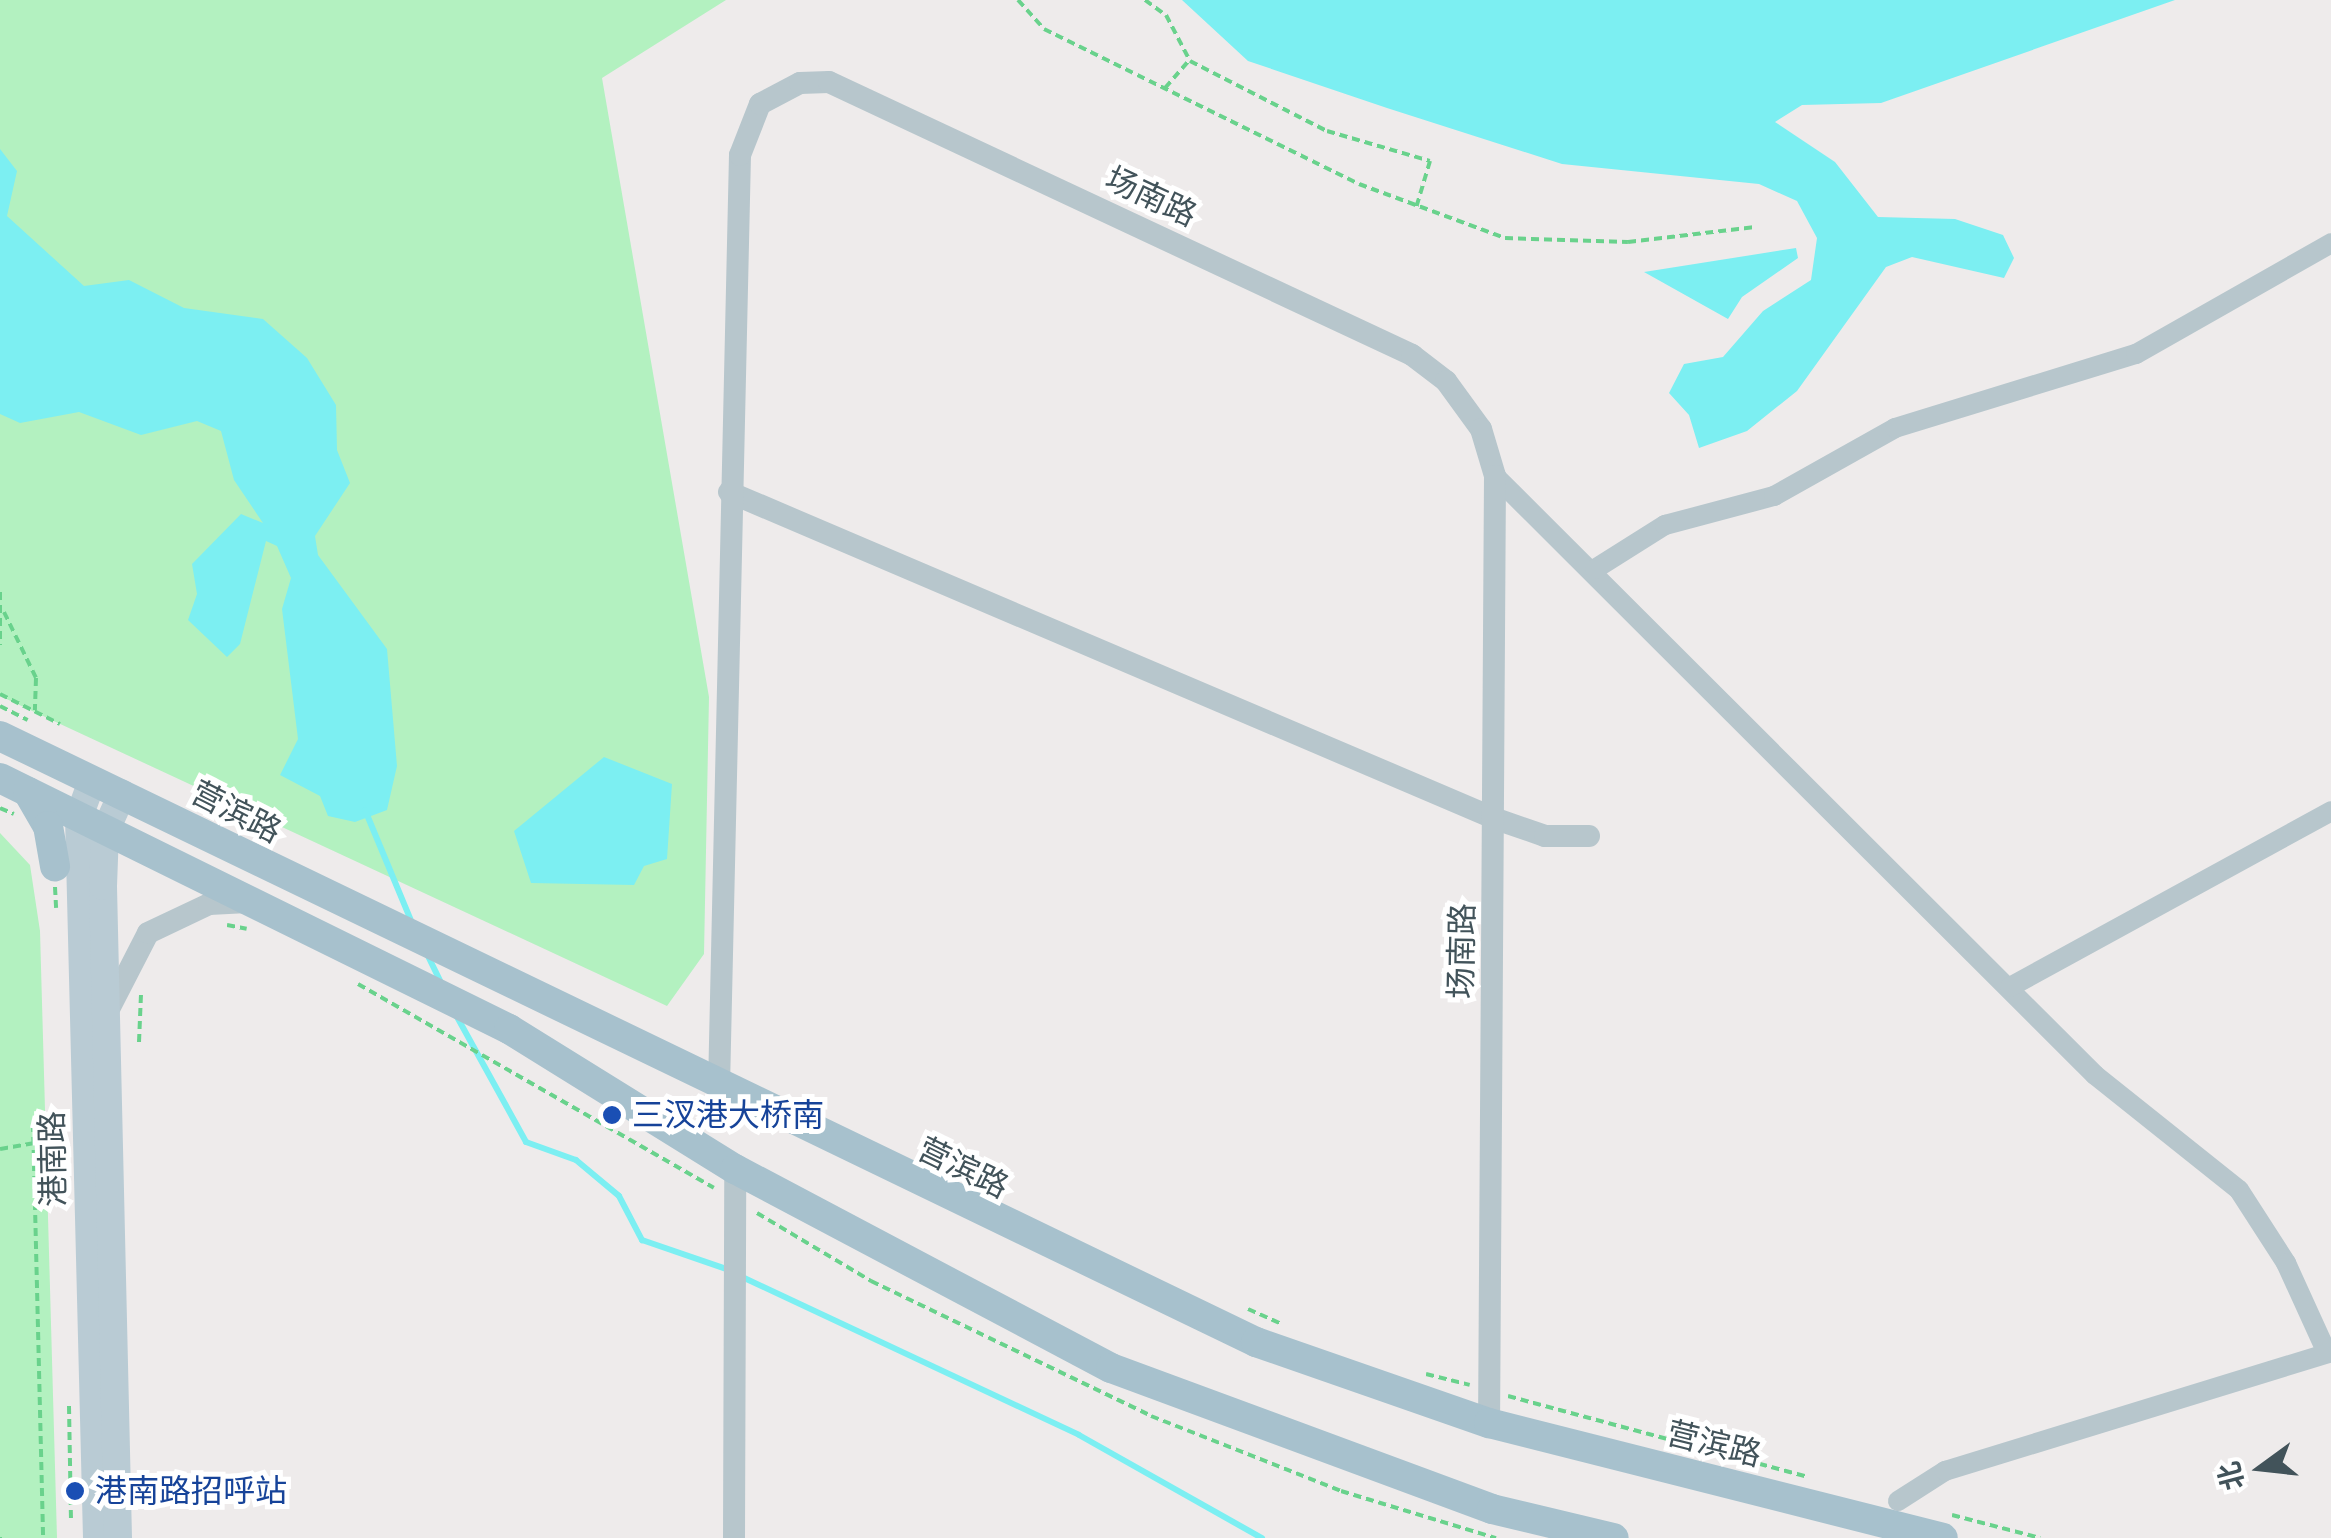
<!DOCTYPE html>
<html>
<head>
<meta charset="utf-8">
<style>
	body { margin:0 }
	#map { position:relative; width:2331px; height:1538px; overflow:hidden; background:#eeebeb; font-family:Rubik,"Noto Sans SC",sans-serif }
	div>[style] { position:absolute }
	.green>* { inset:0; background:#b3f1c0 }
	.water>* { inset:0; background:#7ceff2 }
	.stream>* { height:6px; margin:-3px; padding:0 3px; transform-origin:3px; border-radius:3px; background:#7ceff2 }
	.path>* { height:4px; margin-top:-2px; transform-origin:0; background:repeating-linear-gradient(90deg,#69d28c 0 8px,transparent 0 13px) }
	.minor>* { height:20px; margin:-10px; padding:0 10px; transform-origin:10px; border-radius:10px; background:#b7c6cc }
	.tertiary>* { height:22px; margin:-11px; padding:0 11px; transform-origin:11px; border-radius:11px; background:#b7c6cc }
	.secondary>* { height:28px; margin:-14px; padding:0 14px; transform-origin:14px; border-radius:14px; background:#b9cbd4 }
	.primary>* { height:30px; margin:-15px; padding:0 15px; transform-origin:15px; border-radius:15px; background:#a7c1cd }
	.dots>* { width:28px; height:28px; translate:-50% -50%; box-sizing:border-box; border:5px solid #fff; border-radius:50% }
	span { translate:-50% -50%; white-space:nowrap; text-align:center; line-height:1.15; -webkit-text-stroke:10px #fff; paint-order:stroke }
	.street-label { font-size:32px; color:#42535a }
	.transit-label { font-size:32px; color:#164399 }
	.left { translate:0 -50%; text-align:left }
	.north { position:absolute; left:2211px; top:1418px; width:100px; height:100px; -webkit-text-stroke:8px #fff; paint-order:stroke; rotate:255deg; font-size:28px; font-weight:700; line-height:40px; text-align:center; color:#42535a }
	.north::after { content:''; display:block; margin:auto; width:35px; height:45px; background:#42535a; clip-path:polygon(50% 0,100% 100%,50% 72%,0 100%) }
</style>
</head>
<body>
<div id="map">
	<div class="green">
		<div style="clip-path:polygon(0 0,726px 0,602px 78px,709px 697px,704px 954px,667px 1006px,0 696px)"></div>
		<div style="clip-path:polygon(0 833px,30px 865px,40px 931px,57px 1538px,0 1538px)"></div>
	</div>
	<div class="water">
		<div style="clip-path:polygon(1182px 0,2175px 0,1881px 103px,1802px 105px,1775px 122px,1835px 162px,1878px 217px,1955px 219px,2003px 235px,2014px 258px,2004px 278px,1912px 257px,1886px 267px,1797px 391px,1747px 431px,1699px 448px,1689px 415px,1669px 393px,1684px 364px,1723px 357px,1763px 311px,1811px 280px,1817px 238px,1797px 201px,1759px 184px,1562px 164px,1387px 108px,1248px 61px)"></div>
		<div style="clip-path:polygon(0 149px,17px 171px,7px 216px,84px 286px,129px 280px,184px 308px,263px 319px,307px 358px,336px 405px,337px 450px,350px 483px,315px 536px,318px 555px,387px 649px,397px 766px,387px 810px,355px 822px,328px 816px,320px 796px,280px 775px,298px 739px,282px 609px,291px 578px,277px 546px,266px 541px,240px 644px,227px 657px,188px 620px,197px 594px,192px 564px,241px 514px,263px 523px,234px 480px,221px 431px,197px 421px,141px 435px,79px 412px,20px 423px,0 414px)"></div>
		<div style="clip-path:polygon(1796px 248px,1798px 258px,1742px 297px,1728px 319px,1644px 272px)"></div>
		<div style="clip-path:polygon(604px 757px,672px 784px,667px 859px,644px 866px,634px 885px,531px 883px,514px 831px)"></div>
	</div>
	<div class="stream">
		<div style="left:365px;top:810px;width:122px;rotate:67.4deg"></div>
		<div style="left:428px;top:956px;width:28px;rotate:64deg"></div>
		<div style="left:456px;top:1015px;width:145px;rotate:61.1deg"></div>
		<div style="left:526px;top:1142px;width:53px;rotate:19.8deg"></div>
		<div style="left:576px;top:1160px;width:56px;rotate:39.9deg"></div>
		<div style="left:619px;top:1196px;width:50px;rotate:62.4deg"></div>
		<div style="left:642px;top:1240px;width:92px;rotate:19deg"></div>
		<div style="left:740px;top:1276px;width:374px;rotate:25.1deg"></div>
		<div style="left:1079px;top:1435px;width:210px;rotate:29.4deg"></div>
	</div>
	<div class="path">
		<div style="left:1018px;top:0;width:39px;rotate:48deg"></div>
		<div style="left:1044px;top:29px;width:351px;rotate:26.2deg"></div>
		<div style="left:1359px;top:184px;width:156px;rotate:20.3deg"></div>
		<div style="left:1505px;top:238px;width:123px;rotate:1.9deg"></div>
		<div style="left:1628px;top:242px;width:128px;rotate:-6.7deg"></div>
		<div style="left:1145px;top:0;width:26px;rotate:36deg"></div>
		<div style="left:1166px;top:15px;width:52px;rotate:62.4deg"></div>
		<div style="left:1190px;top:61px;width:154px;rotate:27.1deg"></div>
		<div style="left:1327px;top:131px;width:107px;rotate:16.2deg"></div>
		<div style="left:1430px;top:161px;width:49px;rotate:106.6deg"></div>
		<div style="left:1165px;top:88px;width:35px;rotate:-49deg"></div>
		<div style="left:0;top:592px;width:53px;rotate:90deg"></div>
		<div style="left:4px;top:612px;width:73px;rotate:64.1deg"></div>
		<div style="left:36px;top:678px;width:32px;rotate:92deg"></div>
		<div style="left:0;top:694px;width:67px;rotate:26.6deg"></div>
		<div style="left:0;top:706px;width:31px;rotate:27deg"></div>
		<div style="left:0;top:808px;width:15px;rotate:23deg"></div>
		<div style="left:55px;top:887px;width:21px;rotate:87deg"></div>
		<div style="left:227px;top:925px;width:20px;rotate:11deg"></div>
		<div style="left:358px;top:984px;width:410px;rotate:29.8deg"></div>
		<div style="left:139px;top:1042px;width:47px;rotate:-87.6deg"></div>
		<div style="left:33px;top:1124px;width:414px;rotate:88.6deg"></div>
		<div style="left:0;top:1149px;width:35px;rotate:-10deg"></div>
		<div style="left:757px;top:1213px;width:133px;rotate:30.8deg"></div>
		<div style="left:871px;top:1281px;width:311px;rotate:25.7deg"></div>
		<div style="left:1151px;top:1416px;width:204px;rotate:21.5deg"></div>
		<div style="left:1341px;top:1491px;width:162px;rotate:16.9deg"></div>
		<div style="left:1248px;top:1309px;width:35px;rotate:24deg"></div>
		<div style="left:1426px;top:1374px;width:45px;rotate:14deg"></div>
		<div style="left:1508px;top:1396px;width:311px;rotate:15.1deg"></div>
		<div style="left:69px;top:1406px;width:115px;rotate:89deg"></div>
		<div style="left:1952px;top:1515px;width:91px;rotate:14.6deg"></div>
		<div style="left:0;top:1537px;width:1px;rotate:90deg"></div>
	</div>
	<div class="minor">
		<div style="left:1495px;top:476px;width:848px;rotate:44.95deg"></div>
		<div style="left:2095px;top:1075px;width:184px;rotate:38.6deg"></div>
		<div style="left:2239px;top:1190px;width:87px;rotate:57.2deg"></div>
		<div style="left:2286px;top:1263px;width:99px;rotate:65.5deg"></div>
		<div style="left:1595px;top:569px;width:83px;rotate:-32.2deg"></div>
		<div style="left:1665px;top:525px;width:113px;rotate:-14.9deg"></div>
		<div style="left:1774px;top:496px;width:139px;rotate:-29.3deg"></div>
		<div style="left:1895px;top:428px;width:252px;rotate:-17.1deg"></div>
		<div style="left:2136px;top:354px;width:224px;rotate:-29.6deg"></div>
		<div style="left:2010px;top:987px;width:366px;rotate:-28.7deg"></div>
		<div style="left:1898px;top:1501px;width:56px;rotate:-32.6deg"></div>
		<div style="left:1945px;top:1471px;width:404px;rotate:-17.1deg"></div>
	</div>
	<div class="tertiary">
		<div style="left:729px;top:492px;width:834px;rotate:23.09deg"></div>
		<div style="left:1496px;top:819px;width:52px;rotate:19.1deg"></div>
		<div style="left:1545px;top:836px;width:44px"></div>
		<div style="left:109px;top:1009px;width:85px;rotate:-62.8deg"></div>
		<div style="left:148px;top:933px;width:68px;rotate:-25.4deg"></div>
		<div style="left:209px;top:904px;width:39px;rotate:-3deg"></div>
		<div style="left:719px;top:1087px;width:932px;rotate:-88.71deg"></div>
		<div style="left:740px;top:155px;width:55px;rotate:-68.6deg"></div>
		<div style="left:760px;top:104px;width:45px;rotate:-27.7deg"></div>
		<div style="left:800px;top:83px;width:29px;rotate:-2deg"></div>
		<div style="left:829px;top:82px;width:644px;rotate:25.09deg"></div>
		<div style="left:1412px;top:355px;width:43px;rotate:37.4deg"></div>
		<div style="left:1446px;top:381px;width:59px;rotate:53.9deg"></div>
		<div style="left:1481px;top:429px;width:49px;rotate:73.4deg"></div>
		<div style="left:1495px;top:476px;width:947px;rotate:90.36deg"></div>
		<div style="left:734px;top:1538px;width:369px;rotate:-89.8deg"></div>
	</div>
	<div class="secondary">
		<div style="left:92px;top:781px;width:38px;rotate:110deg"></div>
		<div style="left:79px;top:817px;width:721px;rotate:88.57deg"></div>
		<div style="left:118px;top:1538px;width:652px;rotate:-91.32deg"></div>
		<div style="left:103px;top:886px;width:54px;rotate:-87.9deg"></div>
		<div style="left:105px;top:832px;width:42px;rotate:-65.9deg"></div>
	</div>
	<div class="primary">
		<div style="left:0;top:736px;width:1395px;rotate:25.76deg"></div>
		<div style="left:1256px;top:1342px;width:247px;rotate:19.2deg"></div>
		<div style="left:1489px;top:1423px;width:468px;rotate:14.2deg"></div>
		<div style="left:0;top:778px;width:568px;rotate:26.25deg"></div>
		<div style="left:509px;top:1029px;width:266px;rotate:31.8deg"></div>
		<div style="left:735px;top:1169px;width:425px;rotate:27.9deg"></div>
		<div style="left:1111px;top:1368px;width:406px;rotate:20.3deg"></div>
		<div style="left:1492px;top:1509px;width:125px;rotate:13.4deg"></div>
		<div style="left:28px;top:792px;width:39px;rotate:60deg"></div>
		<div style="left:48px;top:826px;width:41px;rotate:80.1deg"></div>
	</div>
	<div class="dots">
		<div style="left:612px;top:1115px;background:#1a4fb4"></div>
		<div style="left:75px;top:1491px;background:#1a4fb4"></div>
	</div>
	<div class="street-label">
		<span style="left:1151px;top:197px;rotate:25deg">场南路</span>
		<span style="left:236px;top:812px;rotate:27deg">营滨路</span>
		<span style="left:1462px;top:951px;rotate:-89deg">场南路</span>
		<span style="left:53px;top:1159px;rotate:-91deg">港南路</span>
		<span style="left:963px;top:1168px;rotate:26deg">营滨路</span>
		<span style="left:1714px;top:1444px;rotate:14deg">营滨路</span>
	</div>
	<div class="transit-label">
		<span class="left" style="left:632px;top:1115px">三汊港大桥南</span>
		<span class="left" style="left:95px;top:1491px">港南路招呼站</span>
	</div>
	<div class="north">北</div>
</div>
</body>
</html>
